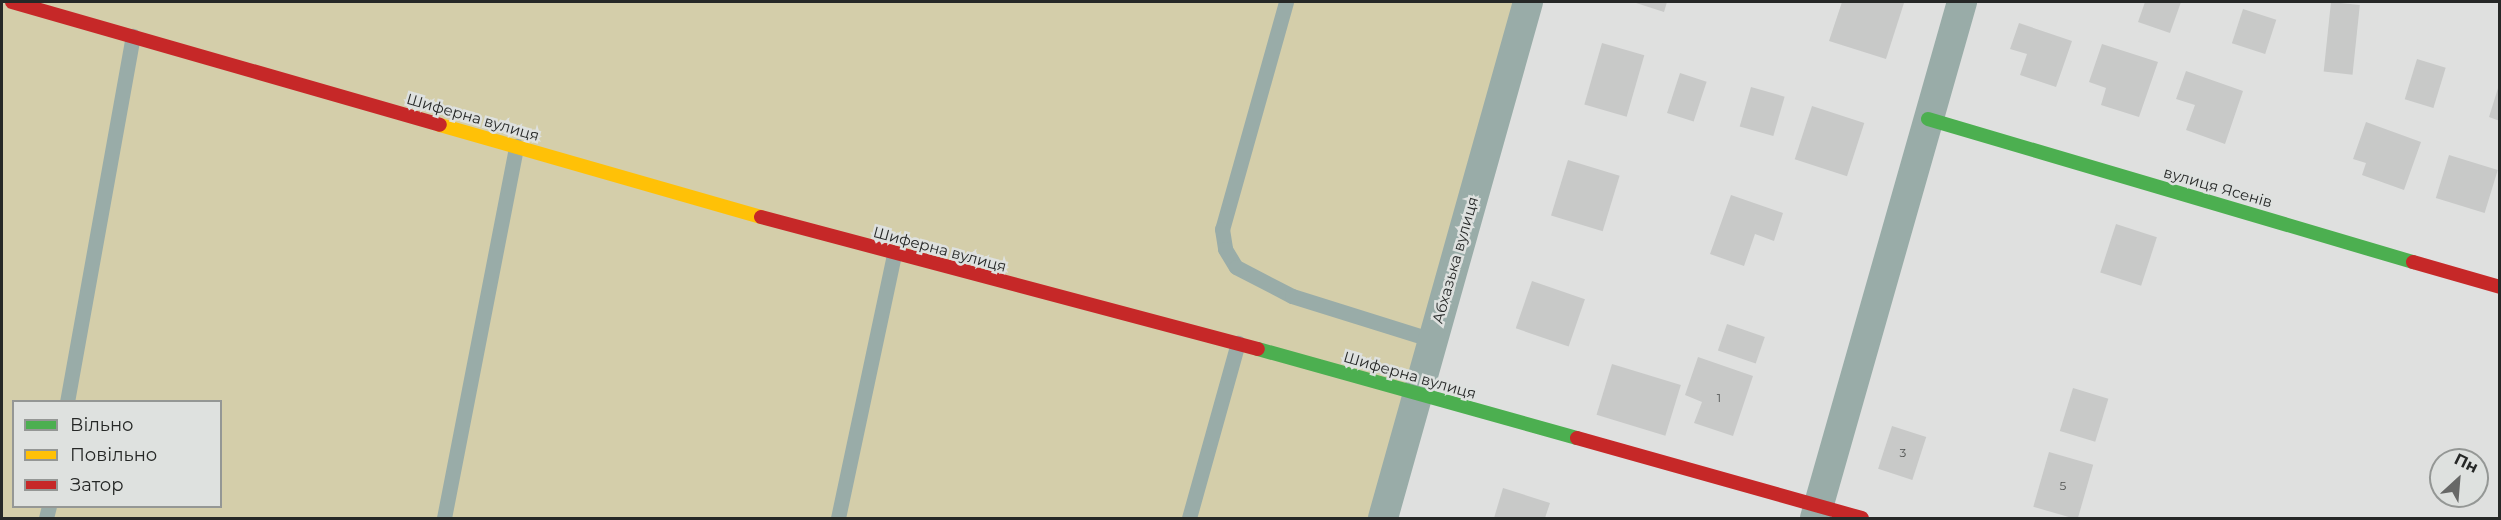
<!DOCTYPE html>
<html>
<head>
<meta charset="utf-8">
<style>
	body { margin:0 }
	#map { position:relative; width:2501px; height:520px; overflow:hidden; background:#dfe0df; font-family:Montserrat,sans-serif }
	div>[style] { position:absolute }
	.green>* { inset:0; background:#d4ceaa }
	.building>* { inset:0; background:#c8c9c8; transform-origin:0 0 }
	.lane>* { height:15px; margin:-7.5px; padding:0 7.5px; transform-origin:7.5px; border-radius:7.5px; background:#99aca8 }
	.street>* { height:30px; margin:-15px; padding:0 15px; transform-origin:15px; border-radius:15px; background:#99aca8 }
	.fast>* { height:14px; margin:-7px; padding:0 7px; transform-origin:7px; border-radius:7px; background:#4caf50 }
	.slow>* { height:14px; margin:-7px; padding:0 7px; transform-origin:7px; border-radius:7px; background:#ffc107 }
	.jam>* { height:14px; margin:-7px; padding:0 7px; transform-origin:7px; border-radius:7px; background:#c62828 }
	span { translate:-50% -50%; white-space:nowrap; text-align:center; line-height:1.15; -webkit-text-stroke:5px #dee1df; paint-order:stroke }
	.number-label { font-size:12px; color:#4f5150 }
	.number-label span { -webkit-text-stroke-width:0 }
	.street-label { font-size:15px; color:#262827 }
	.frame { position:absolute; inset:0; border:3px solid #262827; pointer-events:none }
	.legend { position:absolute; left:12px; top:400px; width:210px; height:108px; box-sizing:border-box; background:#dee1df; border:2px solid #949795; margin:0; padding:8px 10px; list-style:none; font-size:18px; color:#262827 }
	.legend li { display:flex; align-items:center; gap:12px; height:30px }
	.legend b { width:30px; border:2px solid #949795 }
	.north { position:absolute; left:2429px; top:448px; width:60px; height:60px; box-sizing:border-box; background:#dee1df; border:2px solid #949795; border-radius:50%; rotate:26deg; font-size:16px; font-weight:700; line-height:24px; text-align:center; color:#262827 }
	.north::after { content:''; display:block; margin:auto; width:21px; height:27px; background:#676867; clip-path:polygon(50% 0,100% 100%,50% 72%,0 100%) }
</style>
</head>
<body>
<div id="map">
	<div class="green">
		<div style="clip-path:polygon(evenodd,2px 2px,1528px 2px,1383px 518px,2px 518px,2px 2px,14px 402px,220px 402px,220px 506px,14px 506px,14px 402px)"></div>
	</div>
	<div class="building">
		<div style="clip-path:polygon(1633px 2px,1667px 2px,1664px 12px)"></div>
		<div style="clip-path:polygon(1842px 2px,1904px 3px,1886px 59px,1829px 41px)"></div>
		<div style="clip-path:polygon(2145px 2px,2181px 2px,2170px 33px,2138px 22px)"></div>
		<div style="left:2331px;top:2px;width:29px;height:70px;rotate:6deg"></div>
		<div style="left:2243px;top:9px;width:35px;height:36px;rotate:18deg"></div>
		<div style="clip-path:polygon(2019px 23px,2072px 41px,2056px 87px,2020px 75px,2027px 54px,2010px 49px)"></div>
		<div style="left:1602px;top:43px;width:44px;height:64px;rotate:16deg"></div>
		<div style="clip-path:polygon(2102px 44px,2158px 62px,2139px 117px,2101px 105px,2106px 88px,2089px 82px)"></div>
		<div style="left:2417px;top:59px;width:30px;height:42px;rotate:17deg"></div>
		<div style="clip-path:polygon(2186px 71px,2243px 91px,2225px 144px,2186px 130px,2195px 105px,2176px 99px)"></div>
		<div style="left:1680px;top:73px;width:28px;height:42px;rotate:18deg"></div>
		<div style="clip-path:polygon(2499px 85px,2500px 85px,2500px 121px,2489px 117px)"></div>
		<div style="left:1751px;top:87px;width:35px;height:41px;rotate:16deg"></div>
		<div style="left:1812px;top:106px;width:55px;height:56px;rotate:18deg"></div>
		<div style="clip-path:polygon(2366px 122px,2421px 142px,2404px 190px,2362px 175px,2366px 163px,2353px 159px)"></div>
		<div style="left:2449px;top:155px;width:51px;height:45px;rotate:17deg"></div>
		<div style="left:1568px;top:160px;width:54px;height:58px;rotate:17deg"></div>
		<div style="clip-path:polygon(1731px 195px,1783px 213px,1774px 241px,1755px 234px,1744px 266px,1710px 254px)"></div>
		<div style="left:2116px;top:224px;width:43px;height:51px;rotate:18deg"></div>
		<div style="left:1532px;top:281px;width:56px;height:50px;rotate:19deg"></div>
		<div style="left:1727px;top:324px;width:40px;height:28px;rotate:19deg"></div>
		<div style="clip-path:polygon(1698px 357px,1753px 376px,1733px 436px,1694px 423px,1702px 402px,1685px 395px)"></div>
		<div style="left:1612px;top:364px;width:72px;height:53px;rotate:17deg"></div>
		<div style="left:2073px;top:388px;width:37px;height:45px;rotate:17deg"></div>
		<div style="left:1892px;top:426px;width:36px;height:45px;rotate:18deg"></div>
		<div style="left:2049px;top:452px;width:46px;height:57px;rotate:16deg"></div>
		<div style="clip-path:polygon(1503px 488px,1550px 503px,1545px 518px,1494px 518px)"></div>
	</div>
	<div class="lane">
		<div style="left:1286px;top:2px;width:236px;rotate:105.7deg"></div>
		<div style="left:1222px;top:229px;width:20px;rotate:81deg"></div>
		<div style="left:1225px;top:249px;width:21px;rotate:59deg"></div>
		<div style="left:1236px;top:267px;width:63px;rotate:27.4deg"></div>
		<div style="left:1292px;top:296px;width:147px;rotate:17.4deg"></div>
		<div style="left:67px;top:402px;width:372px;rotate:-79.8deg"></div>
		<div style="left:46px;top:518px;width:12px;rotate:-76deg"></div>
		<div style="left:444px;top:518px;width:379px;rotate:-79deg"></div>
		<div style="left:838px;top:518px;width:269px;rotate:-78deg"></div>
		<div style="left:1189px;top:518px;width:182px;rotate:-74.4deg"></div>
	</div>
	<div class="street">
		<div style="left:1383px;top:518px;width:536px;rotate:-74.3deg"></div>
		<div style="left:1815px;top:518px;width:537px;rotate:-74.1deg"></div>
	</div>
	<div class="fast">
		<div style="left:1928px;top:119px;width:506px;rotate:16.43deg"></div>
		<div style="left:1258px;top:349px;width:331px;rotate:15.6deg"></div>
	</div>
	<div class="slow">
		<div style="left:440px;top:125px;width:334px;rotate:16deg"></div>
	</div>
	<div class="jam">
		<div style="left:12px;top:2px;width:445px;rotate:16deg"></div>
		<div style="left:761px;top:217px;width:514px;rotate:14.87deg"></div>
		<div style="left:2413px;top:262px;width:91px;rotate:16deg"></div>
		<div style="left:1577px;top:438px;width:296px;rotate:15.7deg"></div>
	</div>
	<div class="number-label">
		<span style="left:1719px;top:398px">1</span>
		<span style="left:1903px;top:453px">3</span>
		<span style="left:2063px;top:486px">5</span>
	</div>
	<div class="street-label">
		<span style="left:473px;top:117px;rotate:16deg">Шиферна вулиця</span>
		<span style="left:2218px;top:187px;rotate:16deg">вулиця Ясенів</span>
		<span style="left:940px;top:249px;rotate:15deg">Шиферна вулиця</span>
		<span style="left:1455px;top:260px;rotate:-74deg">Абхазька вулиця</span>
		<span style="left:1410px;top:375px;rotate:16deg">Шиферна вулиця</span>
	</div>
	<div class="frame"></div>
	<ul class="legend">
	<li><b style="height:8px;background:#4caf50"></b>Вільно</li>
	<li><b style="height:8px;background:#ffc107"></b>Повільно</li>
	<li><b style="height:8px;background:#c62828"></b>Затор</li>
	</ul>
	<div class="north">Пн</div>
</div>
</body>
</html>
